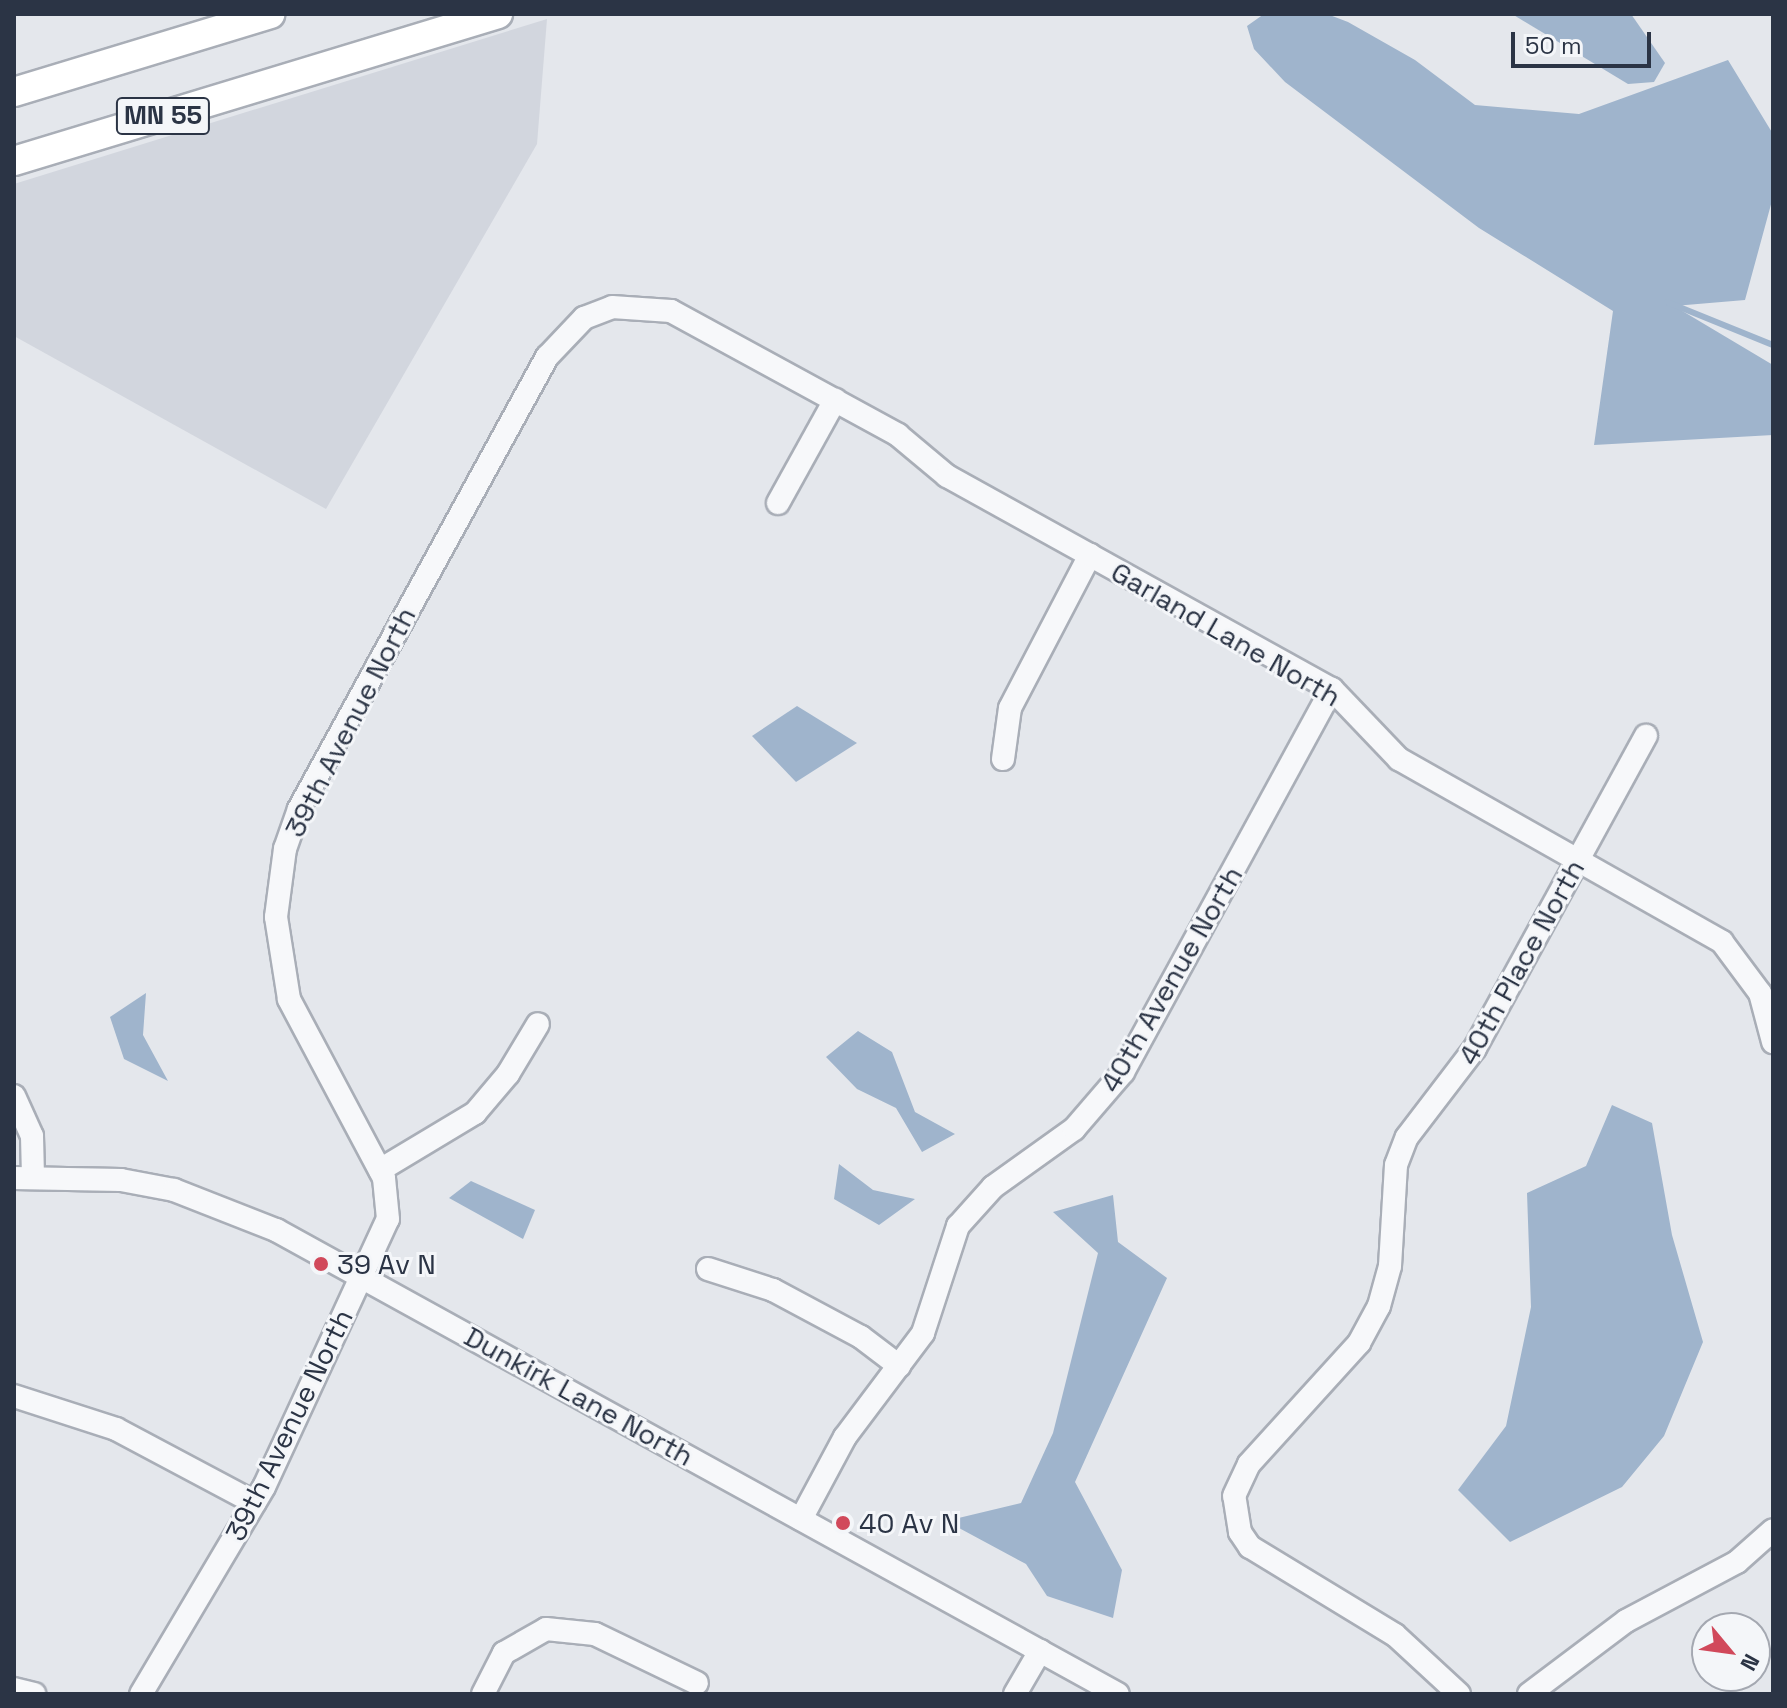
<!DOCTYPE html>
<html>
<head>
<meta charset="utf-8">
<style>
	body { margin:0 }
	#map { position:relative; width:1787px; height:1708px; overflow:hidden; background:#e4e7ec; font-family:"Space Grotesk",sans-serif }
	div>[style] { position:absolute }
	.built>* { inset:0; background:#d2d6de }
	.water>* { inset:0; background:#9fb4cc }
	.stream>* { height:6px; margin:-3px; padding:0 3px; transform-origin:3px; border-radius:3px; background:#9fb4cc }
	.roads { filter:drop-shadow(2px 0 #a9aeb7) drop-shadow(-2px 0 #a9aeb7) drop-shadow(0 2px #a9aeb7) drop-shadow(0 -2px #a9aeb7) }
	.minor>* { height:22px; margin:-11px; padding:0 11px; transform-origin:11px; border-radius:11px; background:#f7f8fa }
	.major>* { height:28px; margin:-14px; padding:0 14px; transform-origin:14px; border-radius:14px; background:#fff }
	.dots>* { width:22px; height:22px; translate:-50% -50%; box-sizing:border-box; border:4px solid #f4f6f9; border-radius:50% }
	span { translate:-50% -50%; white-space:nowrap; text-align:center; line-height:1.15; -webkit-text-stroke:6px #f4f6f9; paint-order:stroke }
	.shield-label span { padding:2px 6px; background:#f4f6f9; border:2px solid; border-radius:6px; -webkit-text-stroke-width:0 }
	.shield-label { font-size:26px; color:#2b3445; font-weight:700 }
	.street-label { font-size:28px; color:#2b3445 }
	.poi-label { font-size:28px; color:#2b3445 }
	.left { translate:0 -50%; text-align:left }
	.frame { position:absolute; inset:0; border:16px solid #2b3445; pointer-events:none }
	.north { position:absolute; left:1691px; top:1612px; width:80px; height:80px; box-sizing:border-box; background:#f4f6f9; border:2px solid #a4a8b1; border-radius:50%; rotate:119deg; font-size:22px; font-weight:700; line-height:32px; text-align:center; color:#2b3445 }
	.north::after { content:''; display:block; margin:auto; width:28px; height:36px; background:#d1495b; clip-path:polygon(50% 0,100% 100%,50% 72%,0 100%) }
	.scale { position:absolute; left:1511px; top:32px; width:140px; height:36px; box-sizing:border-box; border:4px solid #2b3445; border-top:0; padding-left:10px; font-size:24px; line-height:28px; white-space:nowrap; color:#2b3445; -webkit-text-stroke:6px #f4f6f9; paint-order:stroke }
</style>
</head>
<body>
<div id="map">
	<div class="built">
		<div style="clip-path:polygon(547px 19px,537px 144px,326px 509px,14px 336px,14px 184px)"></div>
	</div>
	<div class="water">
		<div style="clip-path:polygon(1264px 14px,1327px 14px,1348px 22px,1415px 60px,1475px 105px,1579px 114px,1728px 60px,1773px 134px,1773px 197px,1745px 300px,1674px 306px,1773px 365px,1773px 435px,1594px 445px,1613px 311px,1479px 228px,1285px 82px,1254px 49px,1247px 26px)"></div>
		<div style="clip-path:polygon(1512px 14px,1631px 14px,1665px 63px,1654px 82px,1628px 84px)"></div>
		<div style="clip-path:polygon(797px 706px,857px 743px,796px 782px,752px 736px)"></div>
		<div style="clip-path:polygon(146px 993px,143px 1035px,168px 1081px,124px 1059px,110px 1017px)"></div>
		<div style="clip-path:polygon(858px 1031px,892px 1052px,915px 1112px,955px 1134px,922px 1152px,896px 1108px,857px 1089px,826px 1057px)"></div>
		<div style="clip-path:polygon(1612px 1105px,1652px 1123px,1672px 1235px,1703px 1342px,1664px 1436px,1622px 1487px,1510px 1542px,1458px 1490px,1506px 1426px,1531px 1307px,1527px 1193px,1586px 1166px)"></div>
		<div style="clip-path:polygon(839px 1164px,873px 1190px,915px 1199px,879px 1225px,834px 1199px)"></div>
		<div style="clip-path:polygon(471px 1181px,535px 1210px,523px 1239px,449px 1198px)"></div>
		<div style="clip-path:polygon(1113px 1195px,1118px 1242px,1167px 1278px,1075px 1482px,1122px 1570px,1113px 1618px,1047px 1596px,1026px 1564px,946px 1521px,1021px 1503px,1053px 1433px,1098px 1253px,1053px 1212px)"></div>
	</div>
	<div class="stream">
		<div style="left:1667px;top:302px;width:114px;rotate:22.1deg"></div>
	</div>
	<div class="roads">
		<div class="minor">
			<div style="left:778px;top:503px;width:118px;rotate:-61deg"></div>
			<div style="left:1003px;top:759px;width:51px;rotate:-82.2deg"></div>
			<div style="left:1010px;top:708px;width:173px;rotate:-62.4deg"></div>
			<div style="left:14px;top:1096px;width:44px;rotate:65.8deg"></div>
			<div style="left:32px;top:1136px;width:41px;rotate:88.6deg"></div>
			<div style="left:380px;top:1170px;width:111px;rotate:-31deg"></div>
			<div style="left:475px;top:1113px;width:51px;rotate:-49.8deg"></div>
			<div style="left:508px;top:1074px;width:58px;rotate:-59deg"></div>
			<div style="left:14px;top:1178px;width:107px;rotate:1.1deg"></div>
			<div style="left:121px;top:1180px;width:54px;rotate:10.7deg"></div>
			<div style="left:174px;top:1190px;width:110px;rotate:21.4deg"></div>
			<div style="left:276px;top:1230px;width:961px;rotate:28.86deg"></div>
			<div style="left:708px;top:1269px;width:68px;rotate:17.9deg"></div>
			<div style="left:773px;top:1290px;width:100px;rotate:28.1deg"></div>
			<div style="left:861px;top:1337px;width:48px;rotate:37.3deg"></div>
			<div style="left:14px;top:1396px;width:107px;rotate:17.9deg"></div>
			<div style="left:116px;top:1429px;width:157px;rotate:28deg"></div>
			<div style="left:801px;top:1519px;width:93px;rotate:-61.8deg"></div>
			<div style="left:845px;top:1437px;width:130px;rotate:-53.1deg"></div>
			<div style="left:923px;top:1333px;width:113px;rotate:-71.9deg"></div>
			<div style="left:958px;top:1226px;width:52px;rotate:-48.1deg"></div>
			<div style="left:993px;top:1187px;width:100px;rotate:-35.6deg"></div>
			<div style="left:1074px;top:1129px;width:75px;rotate:-49.3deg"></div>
			<div style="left:1123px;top:1072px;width:436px;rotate:-61.4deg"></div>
			<div style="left:14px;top:1689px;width:21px;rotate:14deg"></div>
			<div style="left:141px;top:1694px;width:241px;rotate:-59.3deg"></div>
			<div style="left:264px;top:1487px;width:295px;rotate:-65.2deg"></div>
			<div style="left:388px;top:1219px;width:41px;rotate:-95.6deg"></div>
			<div style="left:384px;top:1178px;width:203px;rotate:-118deg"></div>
			<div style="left:289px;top:999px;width:83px;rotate:-99deg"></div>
			<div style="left:276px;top:917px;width:69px;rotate:-82.5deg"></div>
			<div style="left:285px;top:849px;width:42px;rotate:-70.7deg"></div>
			<div style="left:299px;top:809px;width:516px;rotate:-61.25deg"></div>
			<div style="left:547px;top:357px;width:54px;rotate:-46.5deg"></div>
			<div style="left:584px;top:318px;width:30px;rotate:-21deg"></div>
			<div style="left:612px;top:307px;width:59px;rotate:3.9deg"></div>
			<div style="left:671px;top:311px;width:259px;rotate:28.6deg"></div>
			<div style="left:898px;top:435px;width:64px;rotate:39.9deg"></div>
			<div style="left:947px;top:476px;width:440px;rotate:29deg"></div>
			<div style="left:1332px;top:689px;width:97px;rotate:46.3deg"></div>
			<div style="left:1399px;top:759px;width:371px;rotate:29.5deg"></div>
			<div style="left:1722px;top:942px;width:64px;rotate:53.3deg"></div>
			<div style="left:1760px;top:993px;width:51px;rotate:75.1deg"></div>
			<div style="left:483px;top:1694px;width:46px;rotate:-62.9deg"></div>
			<div style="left:504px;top:1653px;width:48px;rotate:-29.7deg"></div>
			<div style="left:546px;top:1629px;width:49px;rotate:5.8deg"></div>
			<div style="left:595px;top:1634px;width:113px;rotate:25.7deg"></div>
			<div style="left:1015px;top:1694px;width:50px;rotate:-59.8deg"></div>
			<div style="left:1459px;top:1694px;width:87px;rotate:-137.3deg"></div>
			<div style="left:1395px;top:1635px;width:170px;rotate:-148.7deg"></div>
			<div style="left:1250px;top:1547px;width:18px;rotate:-124deg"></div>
			<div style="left:1240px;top:1532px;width:36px;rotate:-99deg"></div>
			<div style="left:1234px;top:1496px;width:35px;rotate:-65deg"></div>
			<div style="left:1249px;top:1464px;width:164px;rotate:-47.7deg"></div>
			<div style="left:1359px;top:1343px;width:42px;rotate:-61.6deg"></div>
			<div style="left:1379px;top:1306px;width:41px;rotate:-74.6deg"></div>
			<div style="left:1390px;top:1266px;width:101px;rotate:-86.6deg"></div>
			<div style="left:1396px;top:1165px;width:30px;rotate:-69deg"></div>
			<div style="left:1407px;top:1137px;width:112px;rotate:-52.6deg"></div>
			<div style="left:1475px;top:1048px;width:356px;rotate:-61.3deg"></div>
			<div style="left:1529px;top:1694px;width:121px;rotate:-37deg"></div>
			<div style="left:1626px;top:1621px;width:126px;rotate:-28deg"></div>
			<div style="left:1737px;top:1562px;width:48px;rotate:-41.6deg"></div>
		</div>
		<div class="major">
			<div style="left:14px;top:92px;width:268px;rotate:-16.9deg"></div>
			<div style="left:14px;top:161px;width:506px;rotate:-16.89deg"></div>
		</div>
	</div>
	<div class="dots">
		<div style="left:321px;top:1264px;background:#d1495b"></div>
		<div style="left:843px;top:1523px;background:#d1495b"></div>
	</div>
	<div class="shield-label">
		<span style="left:163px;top:116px">MN 55</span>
	</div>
	<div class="street-label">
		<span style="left:1226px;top:634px;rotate:30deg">Garland Lane North</span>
		<span style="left:350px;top:722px;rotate:-63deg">39th Avenue North</span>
		<span style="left:1521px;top:962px;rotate:-61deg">40th Place North</span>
		<span style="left:1171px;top:979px;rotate:-60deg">40th Avenue North</span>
		<span style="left:579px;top:1396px;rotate:29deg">Dunkirk Lane North</span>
		<span style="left:289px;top:1425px;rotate:-64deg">39th Avenue North</span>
	</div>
	<div class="poi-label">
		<span class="left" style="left:337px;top:1264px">39 Av N</span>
		<span class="left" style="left:859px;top:1523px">40 Av N</span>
	</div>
	<div class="frame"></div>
	<div class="north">N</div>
	<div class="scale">50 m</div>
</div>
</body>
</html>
